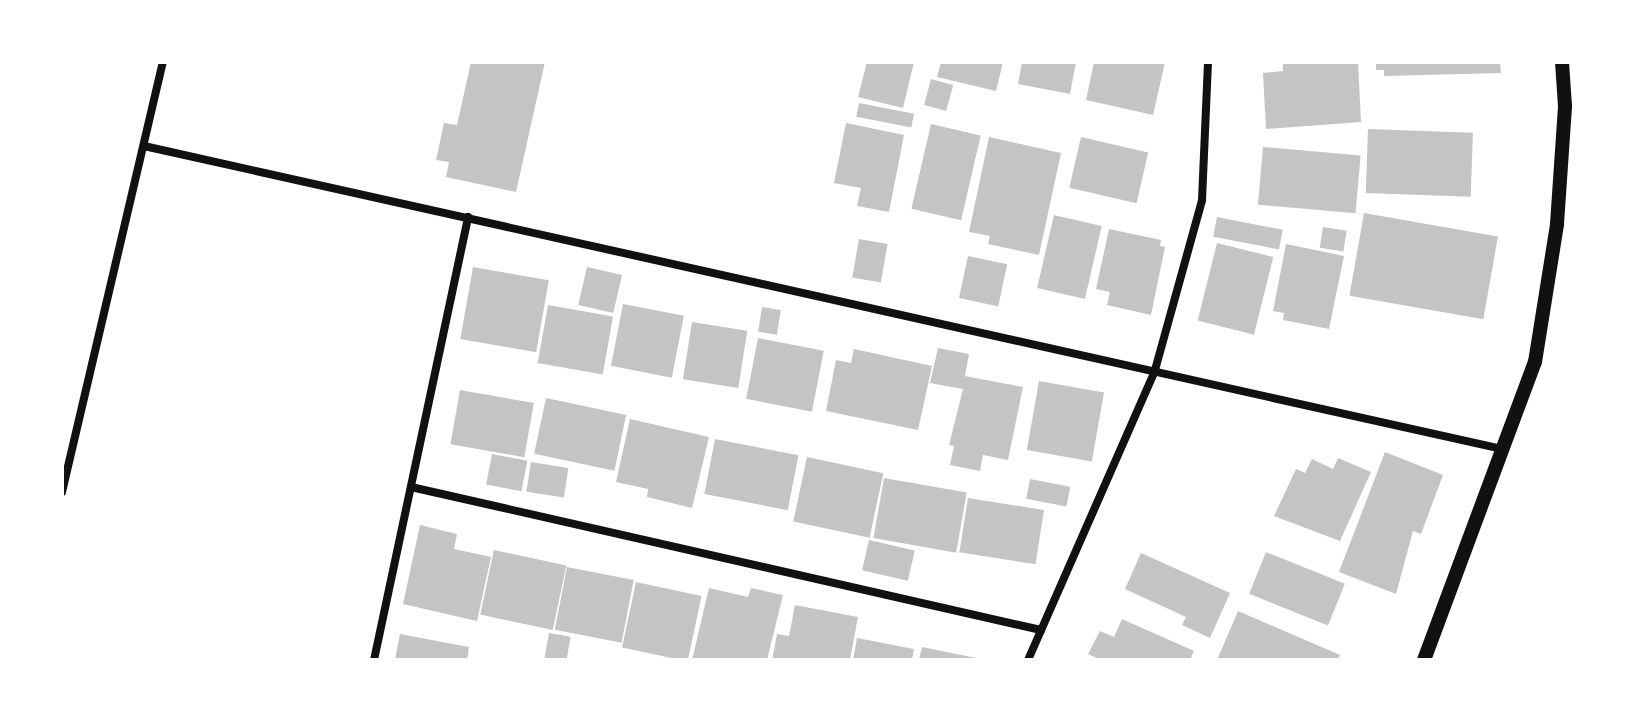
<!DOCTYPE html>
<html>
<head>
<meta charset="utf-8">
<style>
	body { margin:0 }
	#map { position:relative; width:1650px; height:722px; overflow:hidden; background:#fff; font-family:"DM Sans",sans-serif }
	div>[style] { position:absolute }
	.building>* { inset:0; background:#c4c4c4; transform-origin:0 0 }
	.minor>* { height:8px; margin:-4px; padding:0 4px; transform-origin:4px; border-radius:4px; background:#111 }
	.tertiary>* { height:14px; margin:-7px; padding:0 7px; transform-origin:7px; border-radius:7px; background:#111 }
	span { translate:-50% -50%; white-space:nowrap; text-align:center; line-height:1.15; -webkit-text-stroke:8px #fff; paint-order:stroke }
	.frame { position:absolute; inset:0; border:64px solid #fff; pointer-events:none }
</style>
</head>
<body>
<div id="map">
	<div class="building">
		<div style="clip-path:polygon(471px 62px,545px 62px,516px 192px,446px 177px,449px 162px,436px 160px,444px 123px,457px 125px)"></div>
		<div style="clip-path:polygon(867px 62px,914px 62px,903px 108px,858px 97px)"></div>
		<div style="clip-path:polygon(941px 62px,1003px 62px,996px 91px,937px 77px)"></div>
		<div style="clip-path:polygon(1022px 62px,1076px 62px,1070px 94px,1018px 84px)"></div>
		<div style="clip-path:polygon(1094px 62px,1165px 62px,1153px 115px,1086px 100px)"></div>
		<div style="clip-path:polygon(1283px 62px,1358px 62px,1361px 122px,1266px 129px,1263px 73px,1283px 71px)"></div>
		<div style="clip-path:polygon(1376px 62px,1500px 62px,1501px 73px,1384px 76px,1384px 70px,1376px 70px)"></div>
		<div style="left:931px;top:79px;width:23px;height:27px;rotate:15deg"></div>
		<div style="left:859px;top:103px;width:56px;height:14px;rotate:11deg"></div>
		<div style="clip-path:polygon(846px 123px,904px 135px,889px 212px,857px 206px,861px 188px,834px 183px)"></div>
		<div style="left:931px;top:124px;width:51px;height:87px;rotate:13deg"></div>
		<div style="left:1368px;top:129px;width:105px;height:64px;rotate:2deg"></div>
		<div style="clip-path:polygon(989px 137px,1061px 153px,1039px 255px,988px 244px,990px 236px,969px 232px)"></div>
		<div style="left:1081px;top:137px;width:69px;height:52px;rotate:13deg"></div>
		<div style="left:1263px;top:147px;width:98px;height:58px;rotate:5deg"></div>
		<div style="left:1364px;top:213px;width:136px;height:84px;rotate:10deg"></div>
		<div style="left:1054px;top:215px;width:49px;height:75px;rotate:13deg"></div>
		<div style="left:1217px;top:217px;width:67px;height:20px;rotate:11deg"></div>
		<div style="left:1323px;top:227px;width:24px;height:21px;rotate:9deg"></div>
		<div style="clip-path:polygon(1109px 229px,1161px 240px,1160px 246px,1165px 247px,1151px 315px,1107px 305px,1110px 292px,1096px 289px)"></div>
		<div style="left:859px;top:239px;width:29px;height:39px;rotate:10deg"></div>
		<div style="left:1217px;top:243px;width:58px;height:80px;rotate:14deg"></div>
		<div style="clip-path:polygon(1286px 244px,1344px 256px,1329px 329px,1283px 320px,1284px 313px,1273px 311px)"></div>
		<div style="left:968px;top:256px;width:40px;height:43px;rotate:12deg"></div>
		<div style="left:473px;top:267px;width:77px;height:73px;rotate:10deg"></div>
		<div style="left:587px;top:267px;width:36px;height:39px;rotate:13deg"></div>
		<div style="left:623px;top:304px;width:62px;height:63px;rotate:11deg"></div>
		<div style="left:548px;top:305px;width:66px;height:59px;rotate:10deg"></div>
		<div style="left:762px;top:307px;width:19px;height:25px;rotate:9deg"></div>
		<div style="left:692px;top:322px;width:56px;height:58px;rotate:9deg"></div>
		<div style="left:758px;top:338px;width:67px;height:62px;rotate:11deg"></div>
		<div style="clip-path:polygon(938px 348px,969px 354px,965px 376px,1023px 387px,1008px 460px,983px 455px,980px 471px,950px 465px,954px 446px,949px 445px,963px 389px,930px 383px)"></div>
		<div style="clip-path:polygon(854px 349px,932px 366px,918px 430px,826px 411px,836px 360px,851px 363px)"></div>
		<div style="left:1039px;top:381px;width:66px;height:70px;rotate:10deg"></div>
		<div style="left:460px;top:390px;width:75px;height:55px;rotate:10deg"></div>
		<div style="left:546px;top:398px;width:82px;height:57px;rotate:12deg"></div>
		<div style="clip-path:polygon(630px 419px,709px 437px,692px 508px,647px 497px,648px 489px,616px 482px)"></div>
		<div style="left:715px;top:439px;width:85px;height:56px;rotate:11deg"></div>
		<div style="clip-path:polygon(1385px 452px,1443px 475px,1421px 534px,1413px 531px,1396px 594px,1339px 572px)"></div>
		<div style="left:492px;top:454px;width:36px;height:31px;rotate:11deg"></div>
		<div style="left:807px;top:457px;width:78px;height:66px;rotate:12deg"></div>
		<div style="clip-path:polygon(1338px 458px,1371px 472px,1340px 541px,1274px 516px,1296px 469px,1305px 473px,1312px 459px,1333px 469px)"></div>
		<div style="left:531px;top:462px;width:38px;height:30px;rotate:9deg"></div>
		<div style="left:884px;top:478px;width:84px;height:61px;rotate:10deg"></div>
		<div style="left:1030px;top:479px;width:41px;height:20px;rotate:11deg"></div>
		<div style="left:968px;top:498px;width:77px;height:55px;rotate:9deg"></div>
		<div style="clip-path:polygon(420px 525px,457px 534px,454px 549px,491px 557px,477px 621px,403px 604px)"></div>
		<div style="left:869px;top:540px;width:47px;height:31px;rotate:13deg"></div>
		<div style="left:494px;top:550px;width:74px;height:66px;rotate:12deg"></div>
		<div style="left:1266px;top:552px;width:85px;height:45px;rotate:22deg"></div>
		<div style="clip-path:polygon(1141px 553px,1230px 593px,1210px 638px,1182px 625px,1186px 617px,1125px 589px)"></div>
		<div style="left:567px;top:567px;width:68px;height:64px;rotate:11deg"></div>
		<div style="left:636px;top:582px;width:67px;height:67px;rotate:12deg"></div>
		<div style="clip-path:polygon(709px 588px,748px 597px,751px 588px,783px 595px,767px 660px,692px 660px)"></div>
		<div style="clip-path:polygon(795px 605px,858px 617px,850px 660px,772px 660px,777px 634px,789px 636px)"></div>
		<div style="clip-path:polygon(1238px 611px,1340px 655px,1338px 660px,1217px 660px)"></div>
		<div style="clip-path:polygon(1122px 619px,1194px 651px,1190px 660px,1101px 660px,1088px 654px,1100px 631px,1114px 637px)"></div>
		<div style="left:549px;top:633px;width:22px;height:25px;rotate:10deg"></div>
		<div style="clip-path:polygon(400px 634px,469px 647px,467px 660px,395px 660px)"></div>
		<div style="clip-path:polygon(857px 638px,914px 649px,912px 660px,853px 660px)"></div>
		<div style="clip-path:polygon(922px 647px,981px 659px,981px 660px,919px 660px)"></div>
	</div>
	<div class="minor">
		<div style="left:144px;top:146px;width:1391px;rotate:12.58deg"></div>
		<div style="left:411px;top:487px;width:646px;rotate:12.79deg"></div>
		<div style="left:62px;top:492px;width:442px;rotate:-76.8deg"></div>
		<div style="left:374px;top:660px;width:453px;rotate:-78deg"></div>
		<div style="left:1028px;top:660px;width:317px;rotate:-66.3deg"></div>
		<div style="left:1155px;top:370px;width:176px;rotate:-74.5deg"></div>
		<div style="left:1202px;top:200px;width:138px;rotate:-87.5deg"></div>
	</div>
	<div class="tertiary">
		<div style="left:1424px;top:660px;width:318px;rotate:-69.6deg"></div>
		<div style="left:1535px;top:362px;width:140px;rotate:-80.9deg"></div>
		<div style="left:1557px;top:224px;width:118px;rotate:-86.1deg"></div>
		<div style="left:1565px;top:106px;width:44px;rotate:-93.9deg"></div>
	</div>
	<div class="frame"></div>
</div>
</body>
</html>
